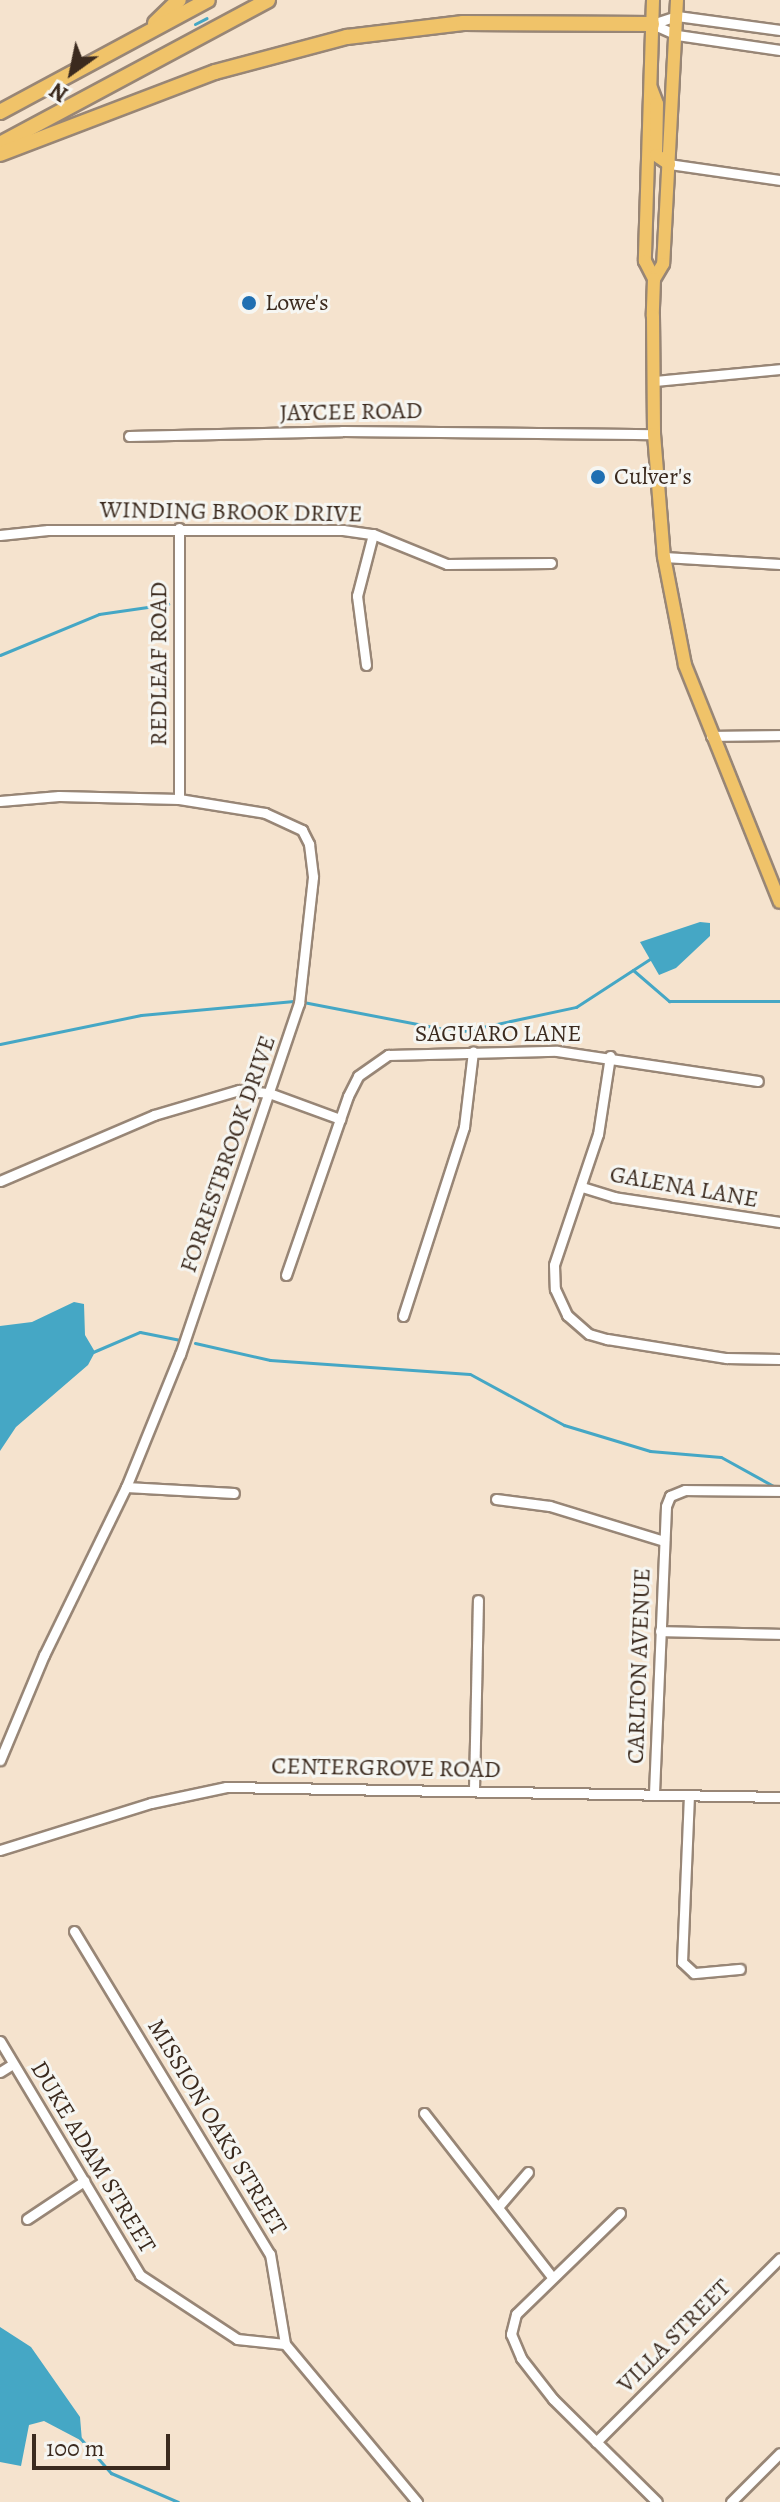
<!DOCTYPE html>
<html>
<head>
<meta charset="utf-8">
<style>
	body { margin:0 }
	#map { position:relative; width:780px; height:2502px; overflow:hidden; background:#f5e3ce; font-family:Alegreya,serif }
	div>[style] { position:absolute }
	.water>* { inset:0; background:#45a7c5 }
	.stream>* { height:3px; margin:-1.5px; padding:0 1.5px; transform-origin:1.5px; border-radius:1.5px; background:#45a7c5 }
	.roads { filter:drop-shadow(2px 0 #988676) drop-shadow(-2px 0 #988676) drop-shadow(0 2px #988676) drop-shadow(0 -2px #988676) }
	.minor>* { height:9px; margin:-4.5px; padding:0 4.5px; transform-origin:4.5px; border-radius:4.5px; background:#fff }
	.major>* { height:12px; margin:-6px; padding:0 6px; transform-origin:6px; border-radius:6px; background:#f0c369 }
	.highway>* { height:14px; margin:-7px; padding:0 7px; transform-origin:7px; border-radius:7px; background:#f0c369 }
	.dots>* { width:22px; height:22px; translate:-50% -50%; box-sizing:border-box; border:4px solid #f6f6f2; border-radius:50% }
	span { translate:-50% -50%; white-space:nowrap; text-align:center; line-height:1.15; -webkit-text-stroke:6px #f6f6f2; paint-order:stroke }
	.poi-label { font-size:24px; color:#3b2a1e }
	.left { translate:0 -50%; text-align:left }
	.street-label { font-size:24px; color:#3b2a1e }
	.north { position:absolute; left:32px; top:32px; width:80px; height:80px; -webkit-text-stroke:6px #f6f6f2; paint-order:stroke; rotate:213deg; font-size:22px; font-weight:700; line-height:32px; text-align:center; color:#3b2a1e }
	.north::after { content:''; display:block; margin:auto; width:28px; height:36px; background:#3b2a1e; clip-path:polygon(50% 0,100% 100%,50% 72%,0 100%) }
	.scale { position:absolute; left:32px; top:2434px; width:138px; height:36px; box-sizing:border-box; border:4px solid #3b2a1e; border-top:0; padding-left:10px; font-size:24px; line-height:28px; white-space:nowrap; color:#3b2a1e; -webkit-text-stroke:6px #f6f6f2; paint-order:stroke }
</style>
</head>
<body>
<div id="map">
	<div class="water">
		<div style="clip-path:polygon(700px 922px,710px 923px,710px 936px,676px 968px,659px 975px,640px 942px)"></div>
		<div style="clip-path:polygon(74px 1302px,84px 1304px,85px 1335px,95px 1352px,88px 1365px,16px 1427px,0 1451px,0 1326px,32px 1322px)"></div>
		<div style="clip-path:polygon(0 2327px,31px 2347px,80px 2417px,82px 2441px,44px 2421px,29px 2425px,21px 2466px,0 2462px)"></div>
	</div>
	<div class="stream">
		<div style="left:195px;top:24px;width:13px;rotate:-27deg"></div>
		<div style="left:0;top:655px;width:107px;rotate:-22.5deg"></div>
		<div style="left:99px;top:614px;width:70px;rotate:-8.2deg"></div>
		<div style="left:633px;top:970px;width:48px;rotate:40.7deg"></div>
		<div style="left:669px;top:1001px;width:111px"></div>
		<div style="left:303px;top:1002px;width:159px;rotate:10.9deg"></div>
		<div style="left:459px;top:1032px;width:120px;rotate:-12.1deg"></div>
		<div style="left:576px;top:1007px;width:88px;rotate:-33deg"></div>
		<div style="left:0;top:1044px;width:144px;rotate:-11.6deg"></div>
		<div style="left:141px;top:1015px;width:156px;rotate:-5.2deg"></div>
		<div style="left:195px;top:1343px;width:77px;rotate:12.8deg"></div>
		<div style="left:270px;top:1360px;width:200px;rotate:4deg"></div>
		<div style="left:470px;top:1374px;width:107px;rotate:28.5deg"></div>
		<div style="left:564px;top:1425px;width:90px;rotate:16.8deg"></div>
		<div style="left:650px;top:1451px;width:71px;rotate:4.8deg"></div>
		<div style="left:721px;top:1457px;width:64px;rotate:29deg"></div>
		<div style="left:93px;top:1352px;width:51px;rotate:-23.1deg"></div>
		<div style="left:140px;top:1332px;width:41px;rotate:11.3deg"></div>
		<div style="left:80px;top:2438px;width:47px;rotate:48.5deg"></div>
		<div style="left:111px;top:2473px;width:73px;rotate:23.4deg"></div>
	</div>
	<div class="roads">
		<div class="minor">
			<div style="left:652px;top:24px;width:27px;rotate:24deg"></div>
			<div style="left:677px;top:35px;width:104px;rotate:8.3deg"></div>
			<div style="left:652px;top:24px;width:26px;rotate:-18deg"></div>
			<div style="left:677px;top:16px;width:104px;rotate:7.7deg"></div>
			<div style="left:669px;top:164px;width:112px;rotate:8.2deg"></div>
			<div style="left:654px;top:381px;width:127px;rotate:-5.4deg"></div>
			<div style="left:129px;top:436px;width:213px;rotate:-1.3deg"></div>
			<div style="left:342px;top:431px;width:312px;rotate:0.6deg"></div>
			<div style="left:0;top:535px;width:48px;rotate:-5.9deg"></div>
			<div style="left:48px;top:530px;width:295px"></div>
			<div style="left:343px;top:530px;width:30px;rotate:8deg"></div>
			<div style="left:373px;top:534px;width:80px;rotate:22.1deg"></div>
			<div style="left:447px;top:564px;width:104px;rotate:-0.6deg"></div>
			<div style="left:664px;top:557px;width:116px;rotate:3.5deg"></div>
			<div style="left:366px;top:665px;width:70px;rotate:-97.4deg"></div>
			<div style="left:357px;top:596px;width:64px;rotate:-75.5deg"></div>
			<div style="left:711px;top:736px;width:69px;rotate:-0.8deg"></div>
			<div style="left:179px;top:799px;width:271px;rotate:-90deg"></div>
			<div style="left:0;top:801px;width:59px;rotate:-4.8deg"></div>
			<div style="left:59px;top:796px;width:120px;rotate:1.4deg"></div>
			<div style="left:179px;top:799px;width:87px;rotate:9.2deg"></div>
			<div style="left:265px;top:813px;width:41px;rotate:24.7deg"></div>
			<div style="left:302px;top:830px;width:16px;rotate:63deg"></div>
			<div style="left:309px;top:844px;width:33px;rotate:83deg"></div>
			<div style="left:313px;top:877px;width:127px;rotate:96.3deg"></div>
			<div style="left:299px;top:1003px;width:371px;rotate:108.7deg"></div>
			<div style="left:180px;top:1354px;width:144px;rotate:112.1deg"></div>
			<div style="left:126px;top:1487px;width:187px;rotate:116deg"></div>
			<div style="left:44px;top:1655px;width:114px;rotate:112.7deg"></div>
			<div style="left:610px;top:1056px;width:79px;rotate:98.7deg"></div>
			<div style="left:598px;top:1134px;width:138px;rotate:108.6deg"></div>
			<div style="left:554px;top:1265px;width:24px;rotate:88deg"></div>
			<div style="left:555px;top:1289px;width:29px;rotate:65deg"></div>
			<div style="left:567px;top:1315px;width:29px;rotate:41deg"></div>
			<div style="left:589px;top:1334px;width:19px;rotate:16deg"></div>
			<div style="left:607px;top:1339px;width:121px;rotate:9.1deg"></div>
			<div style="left:726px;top:1358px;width:54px;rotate:1.1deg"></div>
			<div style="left:0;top:1181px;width:168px;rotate:-23.2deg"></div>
			<div style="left:154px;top:1115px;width:89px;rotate:-16.4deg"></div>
			<div style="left:239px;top:1090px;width:30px;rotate:6deg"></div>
			<div style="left:269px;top:1093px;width:76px;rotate:20.1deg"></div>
			<div style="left:582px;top:1187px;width:34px;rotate:17deg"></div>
			<div style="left:614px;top:1197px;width:168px;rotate:8.6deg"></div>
			<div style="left:286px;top:1275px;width:189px;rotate:-70.9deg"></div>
			<div style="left:348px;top:1096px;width:22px;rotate:-63deg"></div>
			<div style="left:358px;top:1076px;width:37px;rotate:-35deg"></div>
			<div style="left:388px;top:1055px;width:169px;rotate:-1.4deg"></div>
			<div style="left:557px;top:1051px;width:203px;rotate:8.5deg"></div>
			<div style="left:403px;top:1316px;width:199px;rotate:-72.1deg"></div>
			<div style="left:464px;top:1127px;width:76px;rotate:-83.2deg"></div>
			<div style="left:126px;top:1487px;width:108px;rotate:3.2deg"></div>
			<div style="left:496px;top:1499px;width:54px;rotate:7.4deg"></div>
			<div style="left:550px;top:1506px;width:119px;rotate:17.1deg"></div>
			<div style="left:660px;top:1631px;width:120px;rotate:1.4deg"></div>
			<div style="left:474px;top:1789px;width:189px;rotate:-88.8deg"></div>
			<div style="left:654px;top:1793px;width:287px;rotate:-87.6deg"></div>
			<div style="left:666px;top:1506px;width:11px;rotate:-68deg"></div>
			<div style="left:670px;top:1496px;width:16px;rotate:-22deg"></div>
			<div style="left:685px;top:1490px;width:95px;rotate:0.6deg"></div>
			<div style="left:689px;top:1795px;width:167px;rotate:92.4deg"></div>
			<div style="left:682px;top:1962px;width:16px;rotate:43deg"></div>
			<div style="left:694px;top:1973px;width:46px;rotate:-5deg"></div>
			<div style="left:0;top:1850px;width:158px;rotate:-17.3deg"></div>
			<div style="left:151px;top:1803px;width:77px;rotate:-12deg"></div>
			<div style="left:226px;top:1787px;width:554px;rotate:1.03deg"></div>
			<div style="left:74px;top:1931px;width:378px;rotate:58.8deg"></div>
			<div style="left:270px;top:2254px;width:91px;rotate:80.5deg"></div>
			<div style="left:285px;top:2344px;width:206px;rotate:50.1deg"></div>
			<div style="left:0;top:2041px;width:273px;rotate:59.1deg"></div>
			<div style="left:140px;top:2275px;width:116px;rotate:33.4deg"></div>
			<div style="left:237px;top:2339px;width:48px;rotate:5.9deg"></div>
			<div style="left:0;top:2072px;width:15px;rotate:-32deg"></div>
			<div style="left:424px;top:2113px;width:208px;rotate:52deg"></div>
			<div style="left:498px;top:2207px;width:46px;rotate:-49.4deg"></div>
			<div style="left:620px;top:2213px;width:145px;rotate:135.8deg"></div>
			<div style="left:516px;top:2314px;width:21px;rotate:104deg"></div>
			<div style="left:511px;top:2334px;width:26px;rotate:67deg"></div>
			<div style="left:521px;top:2358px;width:52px;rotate:52deg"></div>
			<div style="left:553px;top:2399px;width:146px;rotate:44.7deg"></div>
			<div style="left:27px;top:2219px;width:69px;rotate:-33.7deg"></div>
			<div style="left:596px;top:2442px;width:260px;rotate:-45deg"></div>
			<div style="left:731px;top:2502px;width:69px;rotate:-45deg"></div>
		</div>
		<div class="major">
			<div style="left:653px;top:0;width:261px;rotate:91.8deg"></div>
			<div style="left:645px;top:261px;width:20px;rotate:63deg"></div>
			<div style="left:677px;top:0;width:264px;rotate:93deg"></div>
			<div style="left:663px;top:264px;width:17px;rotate:121deg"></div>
			<div style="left:654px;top:279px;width:37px;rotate:92deg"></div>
			<div style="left:653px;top:316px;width:118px;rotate:89.5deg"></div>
			<div style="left:654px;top:434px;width:123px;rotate:85.4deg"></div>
			<div style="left:664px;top:557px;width:110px;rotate:79deg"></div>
			<div style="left:685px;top:665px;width:255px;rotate:68.2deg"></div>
			<div style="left:651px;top:88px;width:17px;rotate:69deg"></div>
			<div style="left:657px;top:104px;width:51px;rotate:91.1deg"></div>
			<div style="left:656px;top:155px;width:16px;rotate:35deg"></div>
		</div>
		<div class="highway">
			<div style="left:155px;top:23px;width:33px;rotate:-44deg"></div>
			<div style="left:0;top:112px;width:236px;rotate:-28.3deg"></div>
			<div style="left:0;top:144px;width:304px;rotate:-28.2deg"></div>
			<div style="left:0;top:154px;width:230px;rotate:-20.9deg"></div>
			<div style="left:215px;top:72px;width:137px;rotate:-14.9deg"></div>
			<div style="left:347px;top:37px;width:117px;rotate:-6.9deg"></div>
			<div style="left:463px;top:23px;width:189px;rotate:0.3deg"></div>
		</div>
	</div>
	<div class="dots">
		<div style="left:249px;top:303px;background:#1f6fb2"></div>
		<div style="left:598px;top:477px;background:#1f6fb2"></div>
	</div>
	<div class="poi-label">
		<span class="left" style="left:265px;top:303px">Lowe's</span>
		<span class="left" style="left:614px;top:477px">Culver's</span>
	</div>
	<div class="street-label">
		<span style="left:351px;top:412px;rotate:-1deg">JAYCEE ROAD</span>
		<span style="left:231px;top:512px;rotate:1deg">WINDING BROOK DRIVE</span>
		<span style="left:159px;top:664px;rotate:-90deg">REDLEAF ROAD</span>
		<span style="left:498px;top:1034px">SAGUARO LANE</span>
		<span style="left:228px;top:1154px;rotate:-71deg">FORRESTBROOK DRIVE</span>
		<span style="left:684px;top:1187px;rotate:10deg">GALENA LANE</span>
		<span style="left:639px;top:1666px;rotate:-88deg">CARLTON AVENUE</span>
		<span style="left:386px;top:1768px;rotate:1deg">CENTERGROVE ROAD</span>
		<span style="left:217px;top:2127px;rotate:59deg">MISSION OAKS STREET</span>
		<span style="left:93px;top:2157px;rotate:59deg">DUKE ADAM STREET</span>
		<span style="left:674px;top:2336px;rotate:-45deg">VILLA STREET</span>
	</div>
	<div class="north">N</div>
	<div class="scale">100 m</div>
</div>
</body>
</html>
